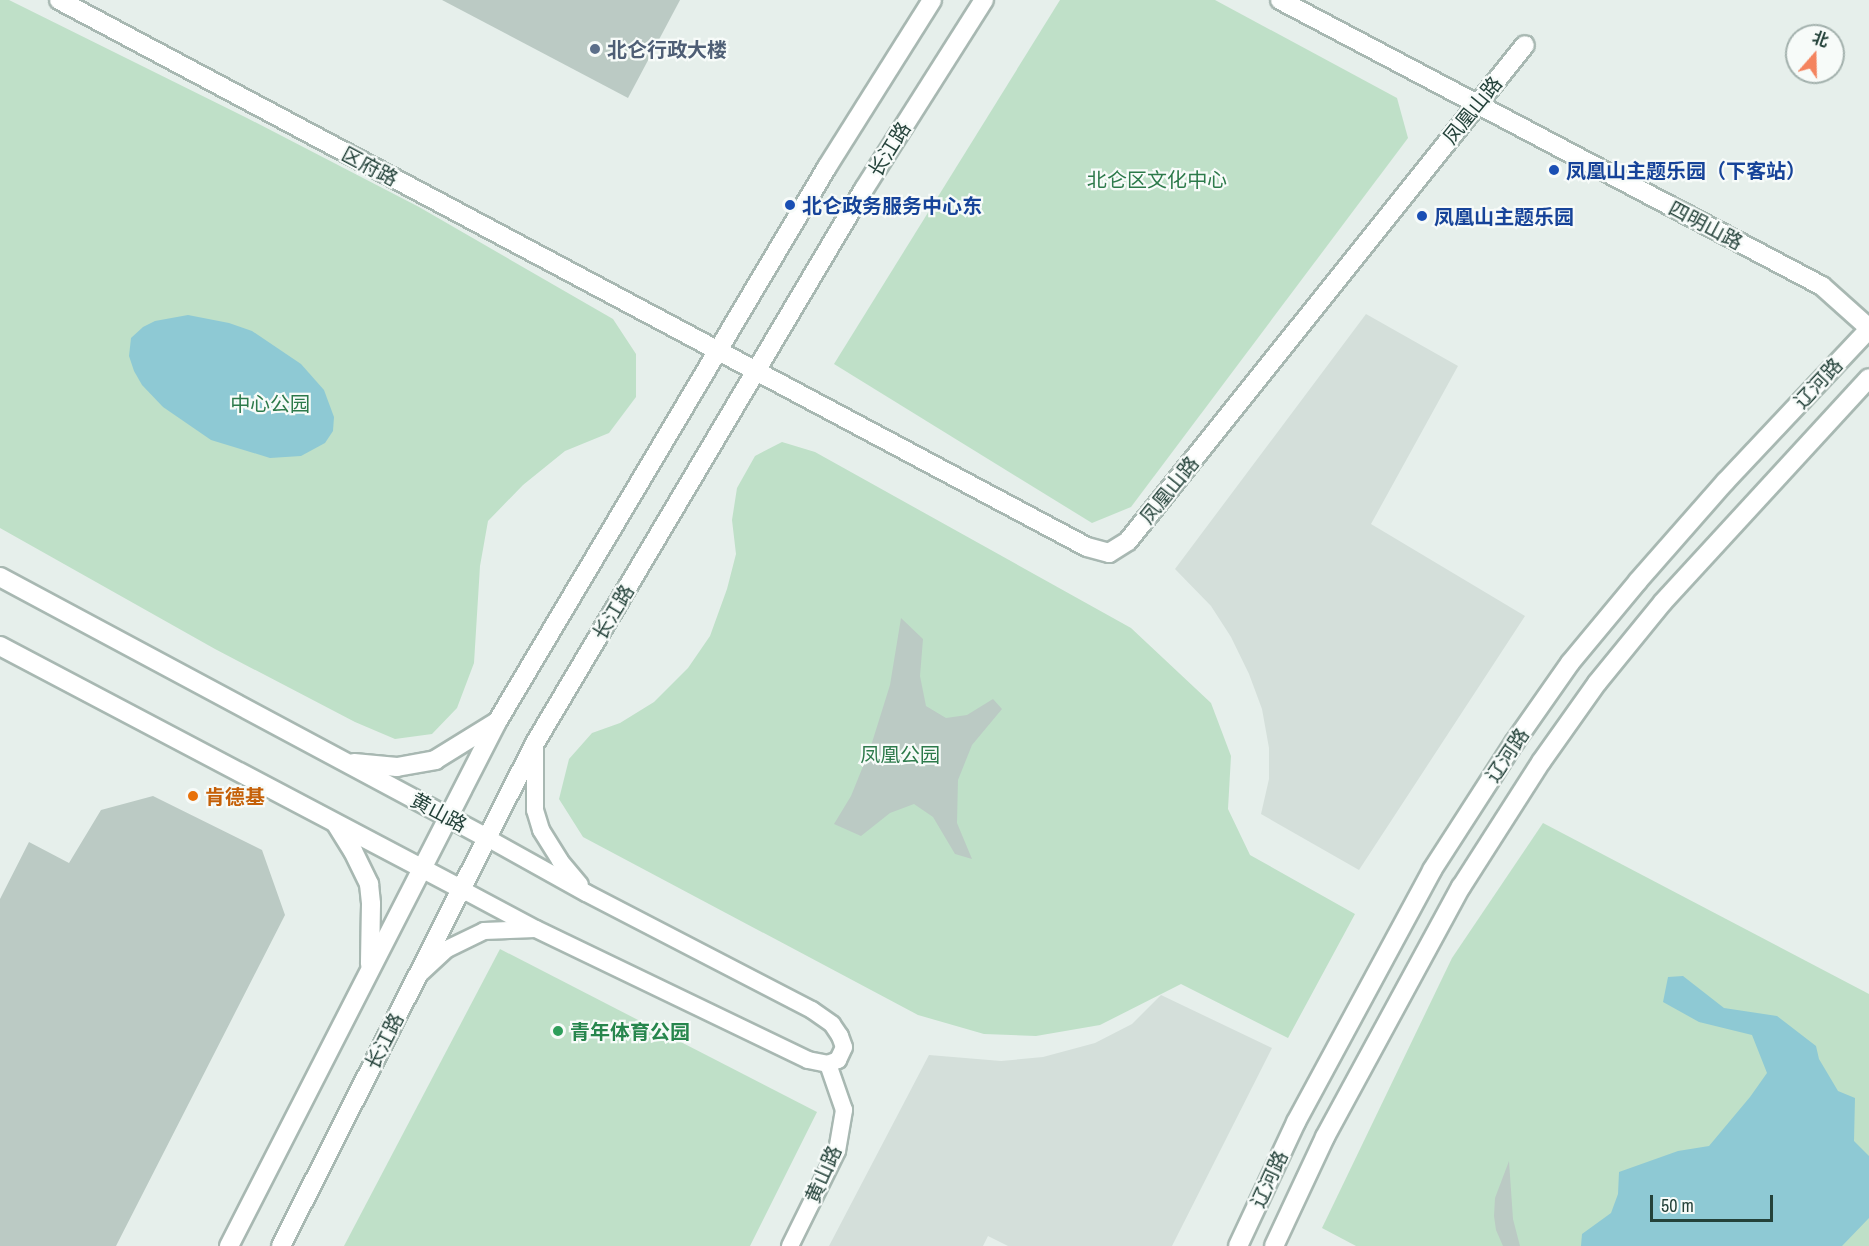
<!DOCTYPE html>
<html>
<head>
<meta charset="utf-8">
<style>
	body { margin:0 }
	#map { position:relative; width:1869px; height:1246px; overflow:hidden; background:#e6efeb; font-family:"Archivo Narrow","Noto Sans SC",sans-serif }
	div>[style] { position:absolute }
	.built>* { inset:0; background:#d4dfda }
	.green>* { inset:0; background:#bfe0c8 }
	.water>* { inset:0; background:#8ec9d4 }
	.building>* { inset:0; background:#bbcac4 }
	.roads { filter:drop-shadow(2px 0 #a8b8b2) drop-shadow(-2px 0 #a8b8b2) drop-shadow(0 2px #a8b8b2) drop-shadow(0 -2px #a8b8b2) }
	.street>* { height:16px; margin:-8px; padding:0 8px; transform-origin:8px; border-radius:8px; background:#fff }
	.secondary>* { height:18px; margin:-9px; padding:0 9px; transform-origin:9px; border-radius:9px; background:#fff }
	.dots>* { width:16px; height:16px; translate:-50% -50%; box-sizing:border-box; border:3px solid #f7fbf9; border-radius:50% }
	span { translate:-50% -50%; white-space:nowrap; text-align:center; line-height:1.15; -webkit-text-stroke:4.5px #f7fbf9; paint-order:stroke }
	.service-label { font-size:20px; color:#4e5e75; font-weight:700 }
	.left { translate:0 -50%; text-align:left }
	.street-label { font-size:20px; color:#24423a }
	.transit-label { font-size:20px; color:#164399; font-weight:700 }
	.park-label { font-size:20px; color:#2d7a4b }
	.food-label { font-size:20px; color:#c56008; font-weight:700 }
	.leisure-label { font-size:20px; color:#27864d; font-weight:700 }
	.north { position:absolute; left:1785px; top:24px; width:60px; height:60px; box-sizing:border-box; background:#f7fbf9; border:2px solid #a3b1ad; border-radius:50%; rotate:20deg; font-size:16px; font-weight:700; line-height:24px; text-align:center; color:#24423a }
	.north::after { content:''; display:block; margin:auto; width:21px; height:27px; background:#f4845f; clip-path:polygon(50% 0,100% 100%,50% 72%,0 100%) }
	.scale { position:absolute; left:1650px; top:1195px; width:123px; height:27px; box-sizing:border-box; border:3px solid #24423a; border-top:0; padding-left:8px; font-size:18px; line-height:21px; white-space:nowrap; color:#24423a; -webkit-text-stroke:4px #f7fbf9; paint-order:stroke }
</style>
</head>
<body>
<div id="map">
	<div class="built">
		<div style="clip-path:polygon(1366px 314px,1458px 366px,1371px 524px,1525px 616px,1359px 870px,1261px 814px,1269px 779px,1269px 748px,1262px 709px,1249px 674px,1231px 637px,1211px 606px,1175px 569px)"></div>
		<div style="clip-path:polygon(1161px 995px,1272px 1048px,1172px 1246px,1008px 1246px,988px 1236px,983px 1246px,829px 1246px,929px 1055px,1001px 1061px,1043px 1057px,1095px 1043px,1132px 1024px)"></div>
	</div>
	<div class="green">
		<div style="clip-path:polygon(0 0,9px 0,247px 118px,419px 207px,613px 319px,636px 354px,636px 397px,609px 433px,565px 451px,523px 485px,488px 521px,480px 566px,474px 663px,457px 708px,432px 734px,395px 739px,355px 722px,215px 649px,0 528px)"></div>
		<div style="clip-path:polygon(1060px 0,1215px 0,1397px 98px,1408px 138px,1131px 507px,1092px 523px,834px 364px)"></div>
		<div style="clip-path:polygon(782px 442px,815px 452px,1131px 628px,1211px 703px,1231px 756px,1228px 809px,1250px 855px,1355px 914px,1288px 1038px,1181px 984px,1100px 1025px,1036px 1036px,984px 1034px,918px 1015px,583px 837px,559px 799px,569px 759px,592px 733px,620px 723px,654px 702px,688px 668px,710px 636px,727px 589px,736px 554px,732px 520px,737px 488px,755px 456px)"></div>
		<div style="clip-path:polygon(1543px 823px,1869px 994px,1869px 1246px,1356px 1246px,1322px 1228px,1452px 958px)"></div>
		<div style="clip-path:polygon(500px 949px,817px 1112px,750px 1246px,344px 1246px)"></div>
	</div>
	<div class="water">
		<div style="clip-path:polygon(188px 315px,229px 323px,252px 331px,301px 364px,324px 390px,334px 417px,333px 431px,325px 443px,301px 456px,270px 458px,211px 440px,163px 407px,142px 385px,134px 371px,129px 356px,131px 338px,143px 327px,155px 321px)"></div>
		<div style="clip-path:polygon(1683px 976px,1724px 1008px,1777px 1016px,1816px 1046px,1819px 1059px,1838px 1091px,1855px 1098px,1854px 1141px,1869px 1156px,1869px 1218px,1842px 1246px,1581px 1246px,1582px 1234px,1611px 1213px,1618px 1194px,1619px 1172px,1678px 1151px,1709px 1146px,1750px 1097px,1767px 1073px,1752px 1035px,1699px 1022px,1663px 1002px,1668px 977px)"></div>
	</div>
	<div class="building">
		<div style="clip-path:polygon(442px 0,680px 0,628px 98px)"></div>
		<div style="clip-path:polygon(901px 618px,923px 639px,920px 676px,926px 706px,946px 718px,967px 715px,993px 699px,1002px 709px,972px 745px,958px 780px,957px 823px,972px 859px,955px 854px,933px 817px,914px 804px,890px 813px,861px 836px,834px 824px,851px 796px,870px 749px,890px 685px)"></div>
		<div style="clip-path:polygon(153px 796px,262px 850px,285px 915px,116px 1246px,0 1246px,0 899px,29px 842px,69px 863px,101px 810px)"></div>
		<div style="clip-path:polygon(1509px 1161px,1513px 1219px,1520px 1246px,1503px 1246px,1496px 1230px,1494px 1216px,1495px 1198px)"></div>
	</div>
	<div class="roads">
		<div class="street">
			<div style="left:535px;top:745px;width:65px;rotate:90deg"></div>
			<div style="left:535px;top:810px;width:21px;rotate:73deg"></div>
			<div style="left:541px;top:830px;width:36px;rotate:58deg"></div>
			<div style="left:560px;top:861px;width:31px;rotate:50deg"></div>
			<div style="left:461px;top:889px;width:85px;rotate:28.1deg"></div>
			<div style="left:536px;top:929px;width:302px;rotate:25.7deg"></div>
			<div style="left:808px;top:1060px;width:20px;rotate:11deg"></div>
			<div style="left:828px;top:1064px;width:11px;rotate:-22deg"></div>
			<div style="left:838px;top:1060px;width:14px;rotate:-65deg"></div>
			<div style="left:844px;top:1047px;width:12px;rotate:-110deg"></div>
			<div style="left:840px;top:1036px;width:14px;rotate:-124deg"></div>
			<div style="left:832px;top:1024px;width:24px;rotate:-145deg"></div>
			<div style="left:812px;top:1010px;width:254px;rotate:-152.6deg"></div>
			<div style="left:586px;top:893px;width:113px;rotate:-150.9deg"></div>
			<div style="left:421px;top:973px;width:35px;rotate:-43deg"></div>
			<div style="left:447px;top:949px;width:41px;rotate:-25.9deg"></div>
			<div style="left:484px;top:931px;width:51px;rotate:-2.2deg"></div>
			<div style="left:790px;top:1246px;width:106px;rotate:-63.7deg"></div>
			<div style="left:837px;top:1151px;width:42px;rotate:-80.3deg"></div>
			<div style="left:844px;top:1110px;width:49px;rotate:-109.2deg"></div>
		</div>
		<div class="secondary">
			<div style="left:59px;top:0;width:1164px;rotate:28.02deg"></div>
			<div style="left:1087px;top:547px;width:23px;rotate:15deg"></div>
			<div style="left:1109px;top:553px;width:22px;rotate:-32deg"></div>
			<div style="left:1128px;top:541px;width:635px;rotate:-51.33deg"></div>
			<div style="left:1280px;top:0;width:613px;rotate:27.82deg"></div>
			<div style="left:1822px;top:286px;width:63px;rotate:41.8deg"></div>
			<div style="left:0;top:577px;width:553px;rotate:28.19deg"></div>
			<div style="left:0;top:646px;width:521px;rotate:27.79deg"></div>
			<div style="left:354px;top:763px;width:43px;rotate:5.3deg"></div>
			<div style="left:397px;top:767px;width:39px;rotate:-10deg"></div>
			<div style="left:435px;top:760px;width:70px;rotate:-31.7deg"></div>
			<div style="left:336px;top:824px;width:32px;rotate:58deg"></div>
			<div style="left:353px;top:851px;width:37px;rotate:64deg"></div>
			<div style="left:369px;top:884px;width:20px;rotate:84deg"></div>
			<div style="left:371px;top:904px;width:60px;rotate:91deg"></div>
			<div style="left:229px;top:1246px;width:589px;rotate:-62.91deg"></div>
			<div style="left:497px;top:722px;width:646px;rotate:-59.26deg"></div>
			<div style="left:827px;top:167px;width:197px;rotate:-57.8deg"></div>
			<div style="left:281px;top:1246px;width:563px;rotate:-63.21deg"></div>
			<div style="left:535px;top:743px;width:644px;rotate:-59.3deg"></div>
			<div style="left:864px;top:189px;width:224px;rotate:-57.6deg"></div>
			<div style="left:1238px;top:1246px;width:137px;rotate:-64.9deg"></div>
			<div style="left:1296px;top:1122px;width:286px;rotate:-61.6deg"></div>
			<div style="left:1432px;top:870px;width:151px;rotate:-57.2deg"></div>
			<div style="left:1514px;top:743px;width:98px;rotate:-55deg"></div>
			<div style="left:1570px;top:663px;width:107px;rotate:-50.3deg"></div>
			<div style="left:1638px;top:581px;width:132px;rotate:-48.7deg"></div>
			<div style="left:1725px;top:482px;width:210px;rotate:-46.7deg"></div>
			<div style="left:1274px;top:1246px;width:120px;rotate:-64.9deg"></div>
			<div style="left:1325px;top:1137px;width:285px;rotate:-61.5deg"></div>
			<div style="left:1461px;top:887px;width:148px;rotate:-57.4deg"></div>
			<div style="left:1541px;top:762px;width:97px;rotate:-54.7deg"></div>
			<div style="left:1597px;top:683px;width:104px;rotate:-50.8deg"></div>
			<div style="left:1663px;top:602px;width:304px;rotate:-47.4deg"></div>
		</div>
	</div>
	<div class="dots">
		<div style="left:595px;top:49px;background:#5c6f8a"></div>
		<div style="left:1554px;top:170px;background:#1a4fb4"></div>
		<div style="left:790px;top:205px;background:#1a4fb4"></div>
		<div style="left:1422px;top:216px;background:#1a4fb4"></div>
		<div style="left:193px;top:796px;background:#e8710a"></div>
		<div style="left:558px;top:1031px;background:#2e9e5b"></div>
	</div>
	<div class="service-label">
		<span class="left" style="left:607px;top:49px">北仑行政大楼</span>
	</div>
	<div class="street-label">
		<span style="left:1472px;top:110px;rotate:-51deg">凤凰山路</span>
		<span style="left:889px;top:149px;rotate:-58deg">长江路</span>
		<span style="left:370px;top:166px;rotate:28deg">区府路</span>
		<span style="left:1706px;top:225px;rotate:28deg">四明山路</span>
		<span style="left:1818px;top:383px;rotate:-47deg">辽河路</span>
		<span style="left:1169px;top:490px;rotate:-51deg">凤凰山路</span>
		<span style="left:613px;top:612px;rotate:-59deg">长江路</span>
		<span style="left:1507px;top:755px;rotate:-56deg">辽河路</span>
		<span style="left:439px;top:812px;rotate:28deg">黄山路</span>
		<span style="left:384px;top:1041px;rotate:-63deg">长江路</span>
		<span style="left:823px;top:1174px;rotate:-66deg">黄山路</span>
		<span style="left:1269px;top:1179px;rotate:-65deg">辽河路</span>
	</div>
	<div class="transit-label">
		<span class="left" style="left:1566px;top:170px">凤凰山主题乐园（下客站）</span>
		<span class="left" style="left:802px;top:205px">北仑政务服务中心东</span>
		<span class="left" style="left:1434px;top:216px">凤凰山主题乐园</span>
	</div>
	<div class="park-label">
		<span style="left:1157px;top:179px">北仑区文化中心</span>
		<span style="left:270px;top:403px">中心公园</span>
		<span style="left:900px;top:754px">凤凰公园</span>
	</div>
	<div class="food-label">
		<span class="left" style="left:205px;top:796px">肯德基</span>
	</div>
	<div class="leisure-label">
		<span class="left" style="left:570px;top:1031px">青年体育公园</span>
	</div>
	<div class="north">北</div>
	<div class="scale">50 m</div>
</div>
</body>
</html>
